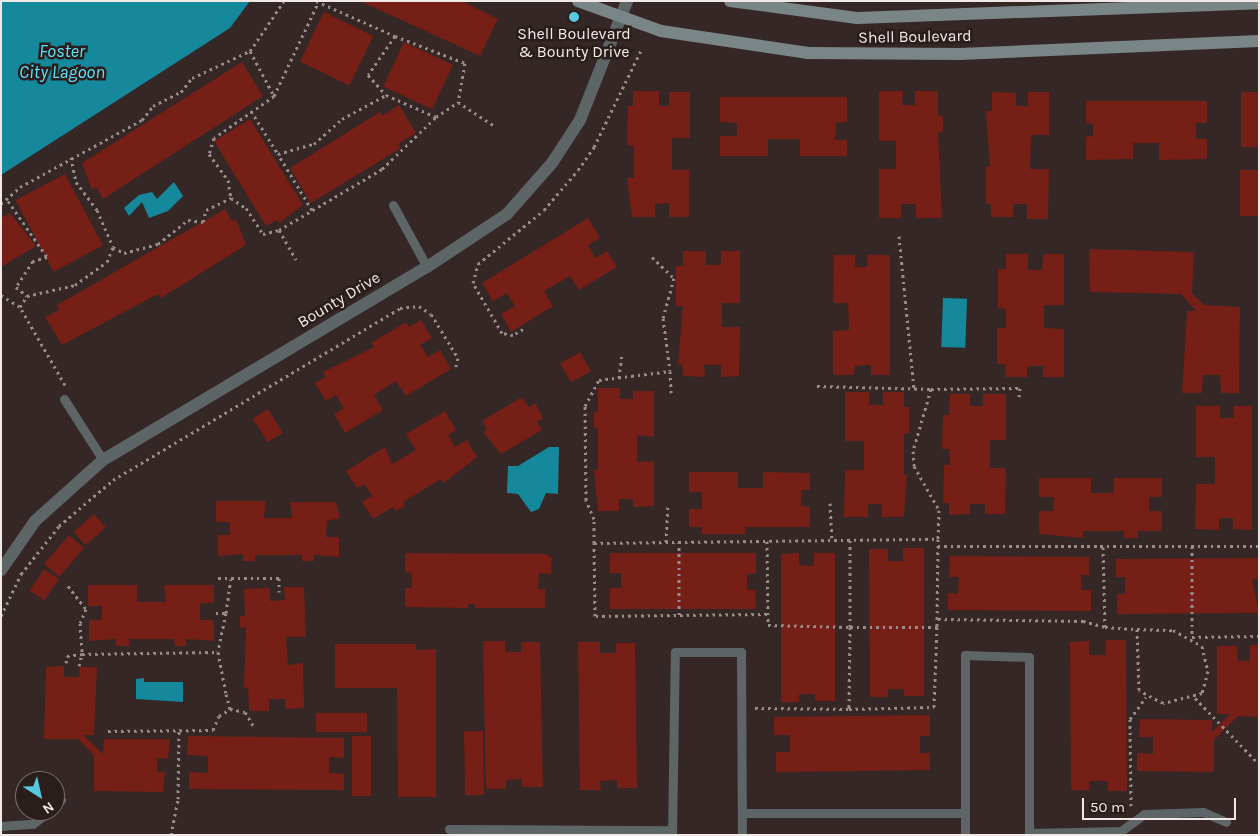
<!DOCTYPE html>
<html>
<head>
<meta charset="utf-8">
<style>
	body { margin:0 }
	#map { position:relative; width:1260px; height:836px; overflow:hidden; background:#342725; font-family:Karla,sans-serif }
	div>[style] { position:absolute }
	.water>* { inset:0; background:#15889c; transform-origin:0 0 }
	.building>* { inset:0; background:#751f16; transform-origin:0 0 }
	.path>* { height:3px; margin-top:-1.5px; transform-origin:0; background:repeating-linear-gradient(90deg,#988d8b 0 2.5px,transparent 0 6.5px) }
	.service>* { height:9px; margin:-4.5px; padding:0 4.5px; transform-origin:4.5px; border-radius:4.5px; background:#5e6566 }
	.tertiary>* { height:12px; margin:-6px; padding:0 6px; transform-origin:6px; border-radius:6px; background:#5e6566 }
	.secondary>* { height:12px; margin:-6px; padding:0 6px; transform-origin:6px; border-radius:6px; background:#7a8587 }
	.dots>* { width:14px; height:14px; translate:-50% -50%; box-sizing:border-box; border:2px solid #2a1e1c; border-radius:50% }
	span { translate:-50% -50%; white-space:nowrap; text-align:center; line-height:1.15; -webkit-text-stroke:5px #2a1e1c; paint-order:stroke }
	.poi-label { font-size:16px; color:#f1e9e7 }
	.street-label { font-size:16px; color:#f1e9e7 }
	.water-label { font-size:18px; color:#5ee4ff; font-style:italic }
	.frame { position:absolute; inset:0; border:2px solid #f1e9e7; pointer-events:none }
	.north { position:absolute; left:15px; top:771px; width:50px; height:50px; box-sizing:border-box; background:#2a1e1c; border:1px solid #7a6f6d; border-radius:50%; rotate:145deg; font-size:14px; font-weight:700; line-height:20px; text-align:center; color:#f1e9e7 }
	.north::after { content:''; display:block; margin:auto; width:18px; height:22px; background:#56c9e1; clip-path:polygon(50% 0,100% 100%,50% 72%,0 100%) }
	.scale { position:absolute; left:1082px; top:798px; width:154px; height:22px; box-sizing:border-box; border:2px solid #f1e9e7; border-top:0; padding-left:6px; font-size:15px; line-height:18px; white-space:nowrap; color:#f1e9e7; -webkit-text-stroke:4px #2a1e1c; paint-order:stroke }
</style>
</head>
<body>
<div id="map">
	<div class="water">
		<div style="clip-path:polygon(1px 1px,250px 1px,230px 28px,1px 175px)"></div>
		<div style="clip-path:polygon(174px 182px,183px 196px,168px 211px,149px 218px,142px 202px,129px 216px,124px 208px,139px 195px,152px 192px,157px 199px)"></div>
		<div style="left:943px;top:298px;width:24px;height:49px;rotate:2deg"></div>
		<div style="clip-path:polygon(549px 447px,559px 447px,558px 494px,546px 493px,539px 509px,531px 512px,518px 494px,507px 493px,508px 466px,518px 466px)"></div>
		<div style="clip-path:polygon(144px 678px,144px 682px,183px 682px,183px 702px,136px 699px,136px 679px)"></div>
	</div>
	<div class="building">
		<div style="clip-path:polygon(360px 1px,462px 1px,498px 19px,480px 56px)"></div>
		<div style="left:324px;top:12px;width:55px;height:55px;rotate:26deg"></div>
		<div style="left:404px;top:42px;width:54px;height:49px;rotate:25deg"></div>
		<div style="clip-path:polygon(242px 62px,263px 96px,103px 199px,96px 187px,92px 190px,82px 163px)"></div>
		<div style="clip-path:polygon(633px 91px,659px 91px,659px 106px,669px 106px,669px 92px,690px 92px,690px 138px,672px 138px,672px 170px,689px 170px,689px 217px,669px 217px,669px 203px,655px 204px,655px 217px,632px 217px,627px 178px,634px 178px,634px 146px,627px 145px,628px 106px,633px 106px)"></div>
		<div style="clip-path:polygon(879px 91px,903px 91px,902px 105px,915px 105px,915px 91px,938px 91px,938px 116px,943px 116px,943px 132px,938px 132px,942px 218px,916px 218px,916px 204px,901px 204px,901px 218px,879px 218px,879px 169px,896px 169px,896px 141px,879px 141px)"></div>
		<div style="clip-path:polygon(992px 92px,1016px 93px,1016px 106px,1028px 106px,1028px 92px,1049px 92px,1049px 135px,1031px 135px,1030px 169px,1049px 169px,1048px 219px,1027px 219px,1027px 204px,1014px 204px,1013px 217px,991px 217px,991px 204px,986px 204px,986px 167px,990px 167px,986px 111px,992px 111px)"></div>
		<div style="left:1241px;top:92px;width:18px;height:55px"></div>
		<div style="clip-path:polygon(720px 97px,847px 97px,847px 122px,836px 123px,835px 140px,847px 140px,847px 156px,800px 156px,800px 139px,768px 139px,768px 156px,720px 156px,720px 136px,737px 136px,737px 123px,720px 122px)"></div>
		<div style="clip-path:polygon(1086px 101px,1207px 101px,1207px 123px,1196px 123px,1196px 138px,1207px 139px,1207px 159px,1159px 160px,1159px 143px,1133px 143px,1133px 159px,1086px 160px,1086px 137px,1093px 136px,1093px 124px,1086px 123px)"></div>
		<div style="clip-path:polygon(399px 105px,416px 133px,398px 144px,401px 148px,311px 203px,290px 168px,380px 112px,382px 116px)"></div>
		<div style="clip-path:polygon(250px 119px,303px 205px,279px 223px,277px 220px,266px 226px,214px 141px)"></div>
		<div style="left:1240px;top:170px;width:19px;height:46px"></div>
		<div style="left:65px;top:174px;width:81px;height:56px;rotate:62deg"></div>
		<div style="clip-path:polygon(225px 209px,232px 222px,236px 219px,246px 245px,161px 298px,158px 294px,62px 345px,45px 317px,59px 310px,57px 305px)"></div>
		<div style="clip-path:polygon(10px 213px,36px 246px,1px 267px,1px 218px)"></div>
		<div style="clip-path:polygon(588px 218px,600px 238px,588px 245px,595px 258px,607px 251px,617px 267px,579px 290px,570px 276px,544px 291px,553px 306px,511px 332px,501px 314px,515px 306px,507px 293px,493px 301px,482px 283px)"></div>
		<div style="clip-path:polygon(1089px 249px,1194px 252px,1192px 293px,1204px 305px,1240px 307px,1239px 393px,1221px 393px,1220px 375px,1203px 375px,1202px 393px,1182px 393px,1187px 311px,1196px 311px,1181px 294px,1090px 292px)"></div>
		<div style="clip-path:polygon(683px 251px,706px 251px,706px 265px,721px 265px,721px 251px,740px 251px,740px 303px,722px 303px,722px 327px,740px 327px,739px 376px,721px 377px,721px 365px,704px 365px,705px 377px,683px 376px,682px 364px,678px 364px,683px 306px,676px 306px,676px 266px,683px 266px)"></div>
		<div style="clip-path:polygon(1006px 254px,1028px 254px,1028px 270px,1042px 270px,1043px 254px,1064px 254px,1064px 305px,1044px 305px,1044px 328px,1064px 329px,1064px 377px,1043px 377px,1043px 366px,1027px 366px,1027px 377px,1005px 377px,1006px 364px,997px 364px,997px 328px,1006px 328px,1006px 309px,998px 308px,998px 269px,1006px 269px)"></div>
		<div style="clip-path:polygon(834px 255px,855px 255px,855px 267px,867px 267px,868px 255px,890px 255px,890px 375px,871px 375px,871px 365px,855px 366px,854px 375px,833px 375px,833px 331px,849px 330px,848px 303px,833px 303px)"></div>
		<div style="clip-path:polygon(421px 320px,432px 338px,420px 345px,428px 357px,440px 350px,451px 369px,406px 396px,396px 381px,374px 395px,383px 410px,345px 433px,334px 414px,344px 408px,336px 395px,326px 401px,315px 383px,326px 377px,323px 372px,374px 347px,371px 343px,406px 322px,409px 327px)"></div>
		<div style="left:580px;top:352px;width:22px;height:23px;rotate:60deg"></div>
		<div style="clip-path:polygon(598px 388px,620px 388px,620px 399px,633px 399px,633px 391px,654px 391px,654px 437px,637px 435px,637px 462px,654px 461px,654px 506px,633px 507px,633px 499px,619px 499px,619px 511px,598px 511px,594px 470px,598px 470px,598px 428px,594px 428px,594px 412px,598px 412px)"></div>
		<div style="clip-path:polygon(845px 392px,869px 392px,869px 405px,883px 405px,883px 392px,904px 392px,904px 407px,909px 407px,909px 433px,904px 434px,904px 475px,907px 475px,904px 517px,882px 517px,882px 504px,868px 504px,868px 517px,844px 517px,845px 470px,864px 470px,864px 441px,845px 441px)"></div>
		<div style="clip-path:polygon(950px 394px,970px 394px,970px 406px,983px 406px,983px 394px,1006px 394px,1006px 440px,990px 440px,990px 468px,1006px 468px,1005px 514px,985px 514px,985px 504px,970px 504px,970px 514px,949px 515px,949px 503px,943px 503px,944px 465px,950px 465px,949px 449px,942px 449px,943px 415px,949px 415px)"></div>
		<div style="clip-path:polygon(522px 397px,529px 407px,535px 403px,543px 418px,537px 422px,542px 430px,501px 454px,483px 432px,487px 430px,482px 421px)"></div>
		<div style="clip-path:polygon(1196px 406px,1220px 406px,1220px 418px,1234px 418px,1234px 406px,1252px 406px,1252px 530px,1233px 529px,1233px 518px,1219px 518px,1219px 530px,1195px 529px,1196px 484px,1215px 484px,1215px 457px,1196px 457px)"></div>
		<div style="left:268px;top:409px;width:28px;height:18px;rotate:58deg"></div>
		<div style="clip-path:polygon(445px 411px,456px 430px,448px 435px,455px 447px,467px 440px,477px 457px,444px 483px,441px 479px,403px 502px,405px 506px,396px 511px,393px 507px,373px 519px,362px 502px,372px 496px,364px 484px,357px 488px,346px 471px,385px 447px,392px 464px,416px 450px,406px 434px)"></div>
		<div style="clip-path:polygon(689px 472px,738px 472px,738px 488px,763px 488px,763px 472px,810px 473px,810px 490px,801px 490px,801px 506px,810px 507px,810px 527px,745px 527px,745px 534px,702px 534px,702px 527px,689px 527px,689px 509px,702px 509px,702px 492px,689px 492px)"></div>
		<div style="clip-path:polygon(1039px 478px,1091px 478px,1091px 493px,1114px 493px,1114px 478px,1162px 478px,1162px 497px,1149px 497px,1149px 511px,1162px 511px,1162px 531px,1138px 531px,1138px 538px,1124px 538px,1124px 531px,1083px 531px,1083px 538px,1039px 534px,1039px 511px,1053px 511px,1054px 497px,1039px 497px)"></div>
		<div style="clip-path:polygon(216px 501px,266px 501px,264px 518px,292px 518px,290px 502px,336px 502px,340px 518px,327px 521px,326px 537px,339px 537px,339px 557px,314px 555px,314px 561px,302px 561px,302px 555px,255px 555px,255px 561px,243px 561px,243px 554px,218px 556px,218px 535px,230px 535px,230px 522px,216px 522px)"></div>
		<div style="left:94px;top:514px;width:18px;height:27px;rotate:49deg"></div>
		<div style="left:69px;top:535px;width:20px;height:38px;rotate:41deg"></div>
		<div style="clip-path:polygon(903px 548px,924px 548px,924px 696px,904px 696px,904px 689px,888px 689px,888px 697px,870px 697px,869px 549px,888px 549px,888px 561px,903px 561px)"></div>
		<div style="clip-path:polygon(405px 553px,546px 554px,552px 558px,551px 574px,539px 573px,538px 589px,545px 589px,545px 608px,475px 608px,475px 604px,468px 604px,468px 608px,405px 607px,405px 588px,412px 588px,412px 573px,405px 572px)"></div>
		<div style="clip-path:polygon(610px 553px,756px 553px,756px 574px,747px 574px,747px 590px,755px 590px,756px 609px,610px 609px,610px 588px,621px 588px,621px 573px,610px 573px)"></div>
		<div style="clip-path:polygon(799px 553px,799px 565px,814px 566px,814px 553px,835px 553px,835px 701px,815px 701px,815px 694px,799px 694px,799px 702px,781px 702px,781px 554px)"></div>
		<div style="clip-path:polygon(950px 556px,1089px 557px,1089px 575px,1081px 575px,1081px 590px,1091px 590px,1091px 611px,948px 610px,948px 593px,958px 594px,959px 577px,949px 577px)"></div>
		<div style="clip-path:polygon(1259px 558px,1259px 579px,1252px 579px,1259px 613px,1117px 614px,1117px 594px,1125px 594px,1125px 577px,1116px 577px,1116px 559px)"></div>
		<div style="left:44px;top:569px;width:18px;height:26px;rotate:34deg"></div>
		<div style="clip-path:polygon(88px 585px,137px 585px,137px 602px,166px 602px,164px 585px,214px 585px,214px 602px,200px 604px,200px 620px,214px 620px,214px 641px,186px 639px,186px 646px,175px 646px,174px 639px,129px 639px,129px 646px,116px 646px,116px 639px,89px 641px,89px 620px,102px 620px,102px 606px,88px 606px)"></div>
		<div style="clip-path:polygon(284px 587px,304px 587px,306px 637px,286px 637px,288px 665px,303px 663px,304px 708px,285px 709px,285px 699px,269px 699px,269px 711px,249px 711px,248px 687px,244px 688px,246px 627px,240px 628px,240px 616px,245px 616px,244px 589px,270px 588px,270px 601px,285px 600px)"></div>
		<div style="clip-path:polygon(1106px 640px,1126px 640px,1127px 791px,1108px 791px,1108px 781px,1089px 781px,1089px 790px,1071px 790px,1070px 642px,1089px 641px,1089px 655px,1106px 655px)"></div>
		<div style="clip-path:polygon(483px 641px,505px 641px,505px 652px,521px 652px,521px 642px,540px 642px,543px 787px,522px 787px,522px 779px,506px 780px,506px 789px,486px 789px)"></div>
		<div style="clip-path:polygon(578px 642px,600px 642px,600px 653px,616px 653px,616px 643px,635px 643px,637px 788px,617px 788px,617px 780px,600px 781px,601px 790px,580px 790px)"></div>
		<div style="clip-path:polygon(335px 644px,416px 644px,416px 650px,436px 649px,436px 797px,398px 797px,397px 688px,335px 688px)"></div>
		<div style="clip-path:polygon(1250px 645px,1259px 645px,1259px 717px,1238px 716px,1214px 740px,1214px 772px,1137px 771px,1137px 753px,1153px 754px,1153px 737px,1139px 737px,1140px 719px,1212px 720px,1212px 732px,1230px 714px,1217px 714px,1217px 646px,1237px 646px,1238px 661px,1250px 661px)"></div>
		<div style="clip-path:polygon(64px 666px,64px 677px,79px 677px,80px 667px,97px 667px,94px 735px,83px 735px,103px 754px,104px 739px,170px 739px,168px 759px,157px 758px,157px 772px,165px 772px,163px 792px,94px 791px,94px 755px,78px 739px,44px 739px,46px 667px)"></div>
		<div style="left:367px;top:713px;width:19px;height:51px;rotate:90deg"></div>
		<div style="clip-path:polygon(930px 715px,930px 736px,920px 736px,920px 753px,930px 753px,930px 770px,776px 772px,776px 752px,790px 752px,790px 735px,774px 735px,774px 717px)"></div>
		<div style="left:483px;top:731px;width:64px;height:19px;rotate:89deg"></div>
		<div style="clip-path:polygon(188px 736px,344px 738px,344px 758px,329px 757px,329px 773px,344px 774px,344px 790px,189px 789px,189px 772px,208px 773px,208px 756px,187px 755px)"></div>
		<div style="left:352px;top:736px;width:19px;height:60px"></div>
	</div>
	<div class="path">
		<div style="left:316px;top:1px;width:86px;rotate:23.9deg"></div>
		<div style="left:395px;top:36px;width:47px;rotate:124.7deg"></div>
		<div style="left:368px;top:75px;width:27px;rotate:48deg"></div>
		<div style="left:386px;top:95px;width:55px;rotate:23.7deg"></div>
		<div style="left:436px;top:117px;width:27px;rotate:-34deg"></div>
		<div style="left:458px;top:102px;width:42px;rotate:33.3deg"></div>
		<div style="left:395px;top:36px;width:75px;rotate:21.1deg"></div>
		<div style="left:465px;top:63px;width:40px;rotate:100deg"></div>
		<div style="left:250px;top:51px;width:51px;rotate:61.9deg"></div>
		<div style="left:274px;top:96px;width:103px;rotate:-64.7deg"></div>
		<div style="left:274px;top:96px;width:73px;rotate:145deg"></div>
		<div style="left:214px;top:138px;width:17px;rotate:107deg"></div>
		<div style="left:209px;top:154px;width:32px;rotate:54deg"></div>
		<div style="left:228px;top:180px;width:18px;rotate:81deg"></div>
		<div style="left:231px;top:198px;width:18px;rotate:34deg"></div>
		<div style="left:246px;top:208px;width:31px;rotate:57deg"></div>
		<div style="left:263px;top:234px;width:16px;rotate:-14deg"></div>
		<div style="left:279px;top:230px;width:34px;rotate:60deg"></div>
		<div style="left:251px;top:111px;width:51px;rotate:57.9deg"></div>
		<div style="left:71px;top:157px;width:25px;rotate:79deg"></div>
		<div style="left:76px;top:182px;width:35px;rotate:53deg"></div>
		<div style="left:97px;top:210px;width:40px;rotate:66.6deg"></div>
		<div style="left:113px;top:247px;width:13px;rotate:29deg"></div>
		<div style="left:124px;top:253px;width:35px;rotate:-15deg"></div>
		<div style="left:158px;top:244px;width:38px;rotate:-39deg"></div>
		<div style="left:188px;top:220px;width:15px;rotate:8deg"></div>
		<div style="left:203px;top:222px;width:12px;rotate:-76deg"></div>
		<div style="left:206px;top:210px;width:28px;rotate:-26deg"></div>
		<div style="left:8px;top:201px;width:68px;rotate:55.1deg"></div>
		<div style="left:47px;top:257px;width:15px;rotate:164deg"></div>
		<div style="left:33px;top:261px;width:31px;rotate:123deg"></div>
		<div style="left:16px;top:287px;width:14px;rotate:39deg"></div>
		<div style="left:1px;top:204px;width:25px;rotate:-42deg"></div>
		<div style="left:20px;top:187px;width:139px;rotate:-28.8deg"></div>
		<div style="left:142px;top:120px;width:18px;rotate:-52deg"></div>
		<div style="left:153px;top:106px;width:31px;rotate:-27deg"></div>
		<div style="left:181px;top:92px;width:18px;rotate:-52deg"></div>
		<div style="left:192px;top:78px;width:64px;rotate:-25deg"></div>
		<div style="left:250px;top:51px;width:60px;rotate:-55.8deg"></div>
		<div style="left:312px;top:210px;width:66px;rotate:-121.3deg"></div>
		<div style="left:278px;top:154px;width:37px;rotate:-16deg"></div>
		<div style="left:314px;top:144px;width:38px;rotate:-42deg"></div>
		<div style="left:342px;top:119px;width:50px;rotate:-28.6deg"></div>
		<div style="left:279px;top:230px;width:120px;rotate:-30.6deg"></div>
		<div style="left:382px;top:169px;width:75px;rotate:-43.9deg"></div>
		<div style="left:899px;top:236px;width:153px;rotate:84.4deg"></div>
		<div style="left:652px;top:257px;width:30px;rotate:44deg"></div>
		<div style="left:674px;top:278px;width:41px;rotate:105.4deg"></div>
		<div style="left:663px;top:318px;width:53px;rotate:82.5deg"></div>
		<div style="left:1px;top:295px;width:22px;rotate:32deg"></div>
		<div style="left:523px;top:329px;width:12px;rotate:149deg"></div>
		<div style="left:513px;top:335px;width:11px;rotate:-170deg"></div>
		<div style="left:502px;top:333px;width:58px;rotate:-120.1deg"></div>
		<div style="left:473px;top:283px;width:20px;rotate:-75deg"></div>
		<div style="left:478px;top:264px;width:85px;rotate:-39.3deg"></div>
		<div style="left:544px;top:210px;width:52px;rotate:-49.6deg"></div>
		<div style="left:578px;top:170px;width:28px;rotate:-55deg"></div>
		<div style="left:594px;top:147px;width:110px;rotate:-64.1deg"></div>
		<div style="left:619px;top:378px;width:24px;rotate:-83deg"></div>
		<div style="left:65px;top:385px;width:90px;rotate:-120deg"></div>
		<div style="left:20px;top:307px;width:13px;rotate:-58deg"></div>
		<div style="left:27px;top:296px;width:49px;rotate:-12.9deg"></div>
		<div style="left:75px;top:285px;width:39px;rotate:-36deg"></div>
		<div style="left:107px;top:262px;width:16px;rotate:-68deg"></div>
		<div style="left:817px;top:386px;width:114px;rotate:1.5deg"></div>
		<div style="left:931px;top:389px;width:65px;rotate:106.2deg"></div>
		<div style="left:913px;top:451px;width:15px;rotate:86deg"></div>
		<div style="left:914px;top:466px;width:51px;rotate:60.4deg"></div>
		<div style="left:939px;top:510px;width:29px;rotate:92deg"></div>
		<div style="left:931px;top:389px;width:89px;rotate:-0.6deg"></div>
		<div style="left:1020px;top:388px;width:10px;rotate:96deg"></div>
		<div style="left:830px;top:503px;width:37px;rotate:87deg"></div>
		<div style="left:767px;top:541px;width:84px;rotate:89.3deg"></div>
		<div style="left:768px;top:625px;width:82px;rotate:1.4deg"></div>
		<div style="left:850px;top:627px;width:82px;rotate:90.7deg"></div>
		<div style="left:849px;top:709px;width:85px;rotate:-1.3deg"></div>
		<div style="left:934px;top:707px;width:80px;rotate:-87.9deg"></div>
		<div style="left:666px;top:542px;width:38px;rotate:-87deg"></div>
		<div style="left:594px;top:543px;width:24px;rotate:-90deg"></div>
		<div style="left:594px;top:519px;width:21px;rotate:-113deg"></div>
		<div style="left:586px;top:500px;width:94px;rotate:-90.6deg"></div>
		<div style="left:585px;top:406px;width:30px;rotate:-62deg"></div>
		<div style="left:599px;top:380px;width:72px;rotate:-7.2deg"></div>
		<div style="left:670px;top:371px;width:22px;rotate:87deg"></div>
		<div style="left:938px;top:546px;width:321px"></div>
		<div style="left:1192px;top:546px;width:91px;rotate:90deg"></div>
		<div style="left:1192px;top:637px;width:67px;rotate:-0.9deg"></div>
		<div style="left:1103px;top:547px;width:80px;rotate:88.6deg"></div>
		<div style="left:1105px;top:627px;width:32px;rotate:4deg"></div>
		<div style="left:218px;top:578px;width:61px"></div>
		<div style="left:279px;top:578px;width:14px;rotate:90deg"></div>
		<div style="left:68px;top:586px;width:29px;rotate:52deg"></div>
		<div style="left:86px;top:609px;width:15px;rotate:113deg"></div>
		<div style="left:80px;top:623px;width:31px;rotate:86deg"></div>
		<div style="left:82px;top:654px;width:136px;rotate:-0.8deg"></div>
		<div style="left:216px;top:613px;width:10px"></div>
		<div style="left:226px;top:613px;width:34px;rotate:-82deg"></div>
		<div style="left:226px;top:613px;width:40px;rotate:102deg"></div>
		<div style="left:218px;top:652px;width:43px;rotate:79.2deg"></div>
		<div style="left:226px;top:694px;width:16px;rotate:75deg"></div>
		<div style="left:230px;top:709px;width:15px;rotate:11deg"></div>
		<div style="left:245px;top:712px;width:17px;rotate:59deg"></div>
		<div style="left:767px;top:614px;width:172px;rotate:179.3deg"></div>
		<div style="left:595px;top:616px;width:73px;rotate:-90.8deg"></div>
		<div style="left:594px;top:543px;width:344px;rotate:-0.7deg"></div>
		<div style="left:938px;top:539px;width:88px;rotate:90.7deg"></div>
		<div style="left:937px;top:627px;width:87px;rotate:180deg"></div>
		<div style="left:850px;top:627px;width:87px;rotate:-90deg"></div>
		<div style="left:679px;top:615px;width:73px;rotate:-90deg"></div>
		<div style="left:1px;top:616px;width:47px;rotate:-64.5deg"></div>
		<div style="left:21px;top:574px;width:61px;rotate:-51.6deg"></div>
		<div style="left:59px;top:526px;width:71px;rotate:-40.4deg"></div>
		<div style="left:113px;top:480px;width:335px;rotate:-30.9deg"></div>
		<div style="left:400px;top:308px;width:19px;rotate:-6deg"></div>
		<div style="left:419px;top:306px;width:14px;rotate:34deg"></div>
		<div style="left:431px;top:314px;width:52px;rotate:58.5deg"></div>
		<div style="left:458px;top:358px;width:12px;rotate:104deg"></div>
		<div style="left:938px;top:619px;width:145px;rotate:0.8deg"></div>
		<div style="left:1083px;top:621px;width:23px;rotate:15deg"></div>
		<div style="left:1137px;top:629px;width:36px;rotate:2deg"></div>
		<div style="left:1173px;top:630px;width:33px;rotate:29deg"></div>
		<div style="left:1202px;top:646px;width:26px;rotate:77deg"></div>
		<div style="left:1208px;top:671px;width:23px;rotate:105deg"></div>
		<div style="left:1202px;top:693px;width:40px;rotate:165.6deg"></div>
		<div style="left:1163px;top:703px;width:27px;rotate:-152deg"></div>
		<div style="left:1139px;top:690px;width:61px;rotate:-91.9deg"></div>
		<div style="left:66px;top:663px;width:7px;rotate:-82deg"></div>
		<div style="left:67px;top:656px;width:15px;rotate:-8deg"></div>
		<div style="left:79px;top:666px;width:12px;rotate:-76deg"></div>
		<div style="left:1195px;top:698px;width:92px;rotate:45.9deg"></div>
		<div style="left:755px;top:708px;width:94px;rotate:0.6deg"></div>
		<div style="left:108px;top:731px;width:105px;rotate:-0.5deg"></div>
		<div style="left:213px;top:730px;width:15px;rotate:-67deg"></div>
		<div style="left:219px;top:716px;width:13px;rotate:-32deg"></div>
		<div style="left:1131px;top:806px;width:87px;rotate:-90.7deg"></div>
		<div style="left:1130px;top:719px;width:27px;rotate:-54deg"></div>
		<div style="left:171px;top:835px;width:37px;rotate:-79deg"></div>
		<div style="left:178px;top:799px;width:70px;rotate:-89.2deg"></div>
	</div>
	<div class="service">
		<div style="left:393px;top:205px;width:71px;rotate:61.3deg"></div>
		<div style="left:64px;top:399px;width:72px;rotate:57.4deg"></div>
		<div style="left:55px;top:805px;width:8px;rotate:-40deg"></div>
		<div style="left:742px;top:813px;width:223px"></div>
		<div style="left:1px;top:826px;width:32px;rotate:-4deg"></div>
		<div style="left:33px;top:824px;width:21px;rotate:-39deg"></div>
		<div style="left:449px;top:829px;width:223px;rotate:0.3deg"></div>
		<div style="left:1029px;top:833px;width:92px;rotate:-1.2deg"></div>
		<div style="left:1121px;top:831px;width:29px;rotate:-36deg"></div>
		<div style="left:1144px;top:814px;width:59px;rotate:-1.9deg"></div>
		<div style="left:1203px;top:812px;width:25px;rotate:23deg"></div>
		<div style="left:672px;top:835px;width:183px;rotate:-89.1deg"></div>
		<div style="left:675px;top:652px;width:66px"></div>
		<div style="left:741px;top:652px;width:183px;rotate:89.7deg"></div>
		<div style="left:965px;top:835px;width:180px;rotate:-90deg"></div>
		<div style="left:965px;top:655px;width:64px;rotate:1.8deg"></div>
		<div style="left:1029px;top:657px;width:178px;rotate:90deg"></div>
	</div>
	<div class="tertiary">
		<div style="left:1px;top:570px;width:60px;rotate:-55.2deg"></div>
		<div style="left:35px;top:521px;width:91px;rotate:-41.9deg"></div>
		<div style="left:103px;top:460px;width:377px;rotate:-30.8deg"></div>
		<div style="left:427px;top:267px;width:96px;rotate:-33.5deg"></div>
		<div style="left:507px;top:214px;width:68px;rotate:-48.6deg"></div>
		<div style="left:552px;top:163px;width:51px;rotate:-56.9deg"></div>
		<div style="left:580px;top:120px;width:128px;rotate:-68.4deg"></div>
	</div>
	<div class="secondary">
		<div style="left:578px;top:1px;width:88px;rotate:19.9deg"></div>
		<div style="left:661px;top:31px;width:149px;rotate:8.5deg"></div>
		<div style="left:808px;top:53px;width:152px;rotate:0.4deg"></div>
		<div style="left:960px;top:54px;width:299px;rotate:-2.5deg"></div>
		<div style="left:730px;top:1px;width:128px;rotate:7.6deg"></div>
		<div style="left:857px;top:18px;width:402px;rotate:-2.1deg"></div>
	</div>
	<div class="dots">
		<div style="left:574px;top:17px;background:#56c9e1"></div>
	</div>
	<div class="poi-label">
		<span style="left:574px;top:43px">Shell Boulevard<br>&amp; Bounty Drive</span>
	</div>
	<div class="street-label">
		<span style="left:915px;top:37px;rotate:-1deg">Shell Boulevard</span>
		<span style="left:339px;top:300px;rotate:-31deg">Bounty Drive</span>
	</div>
	<div class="water-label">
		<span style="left:62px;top:62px">Foster<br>City Lagoon</span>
	</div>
	<div class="frame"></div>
	<div class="north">N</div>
	<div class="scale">50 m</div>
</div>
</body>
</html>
